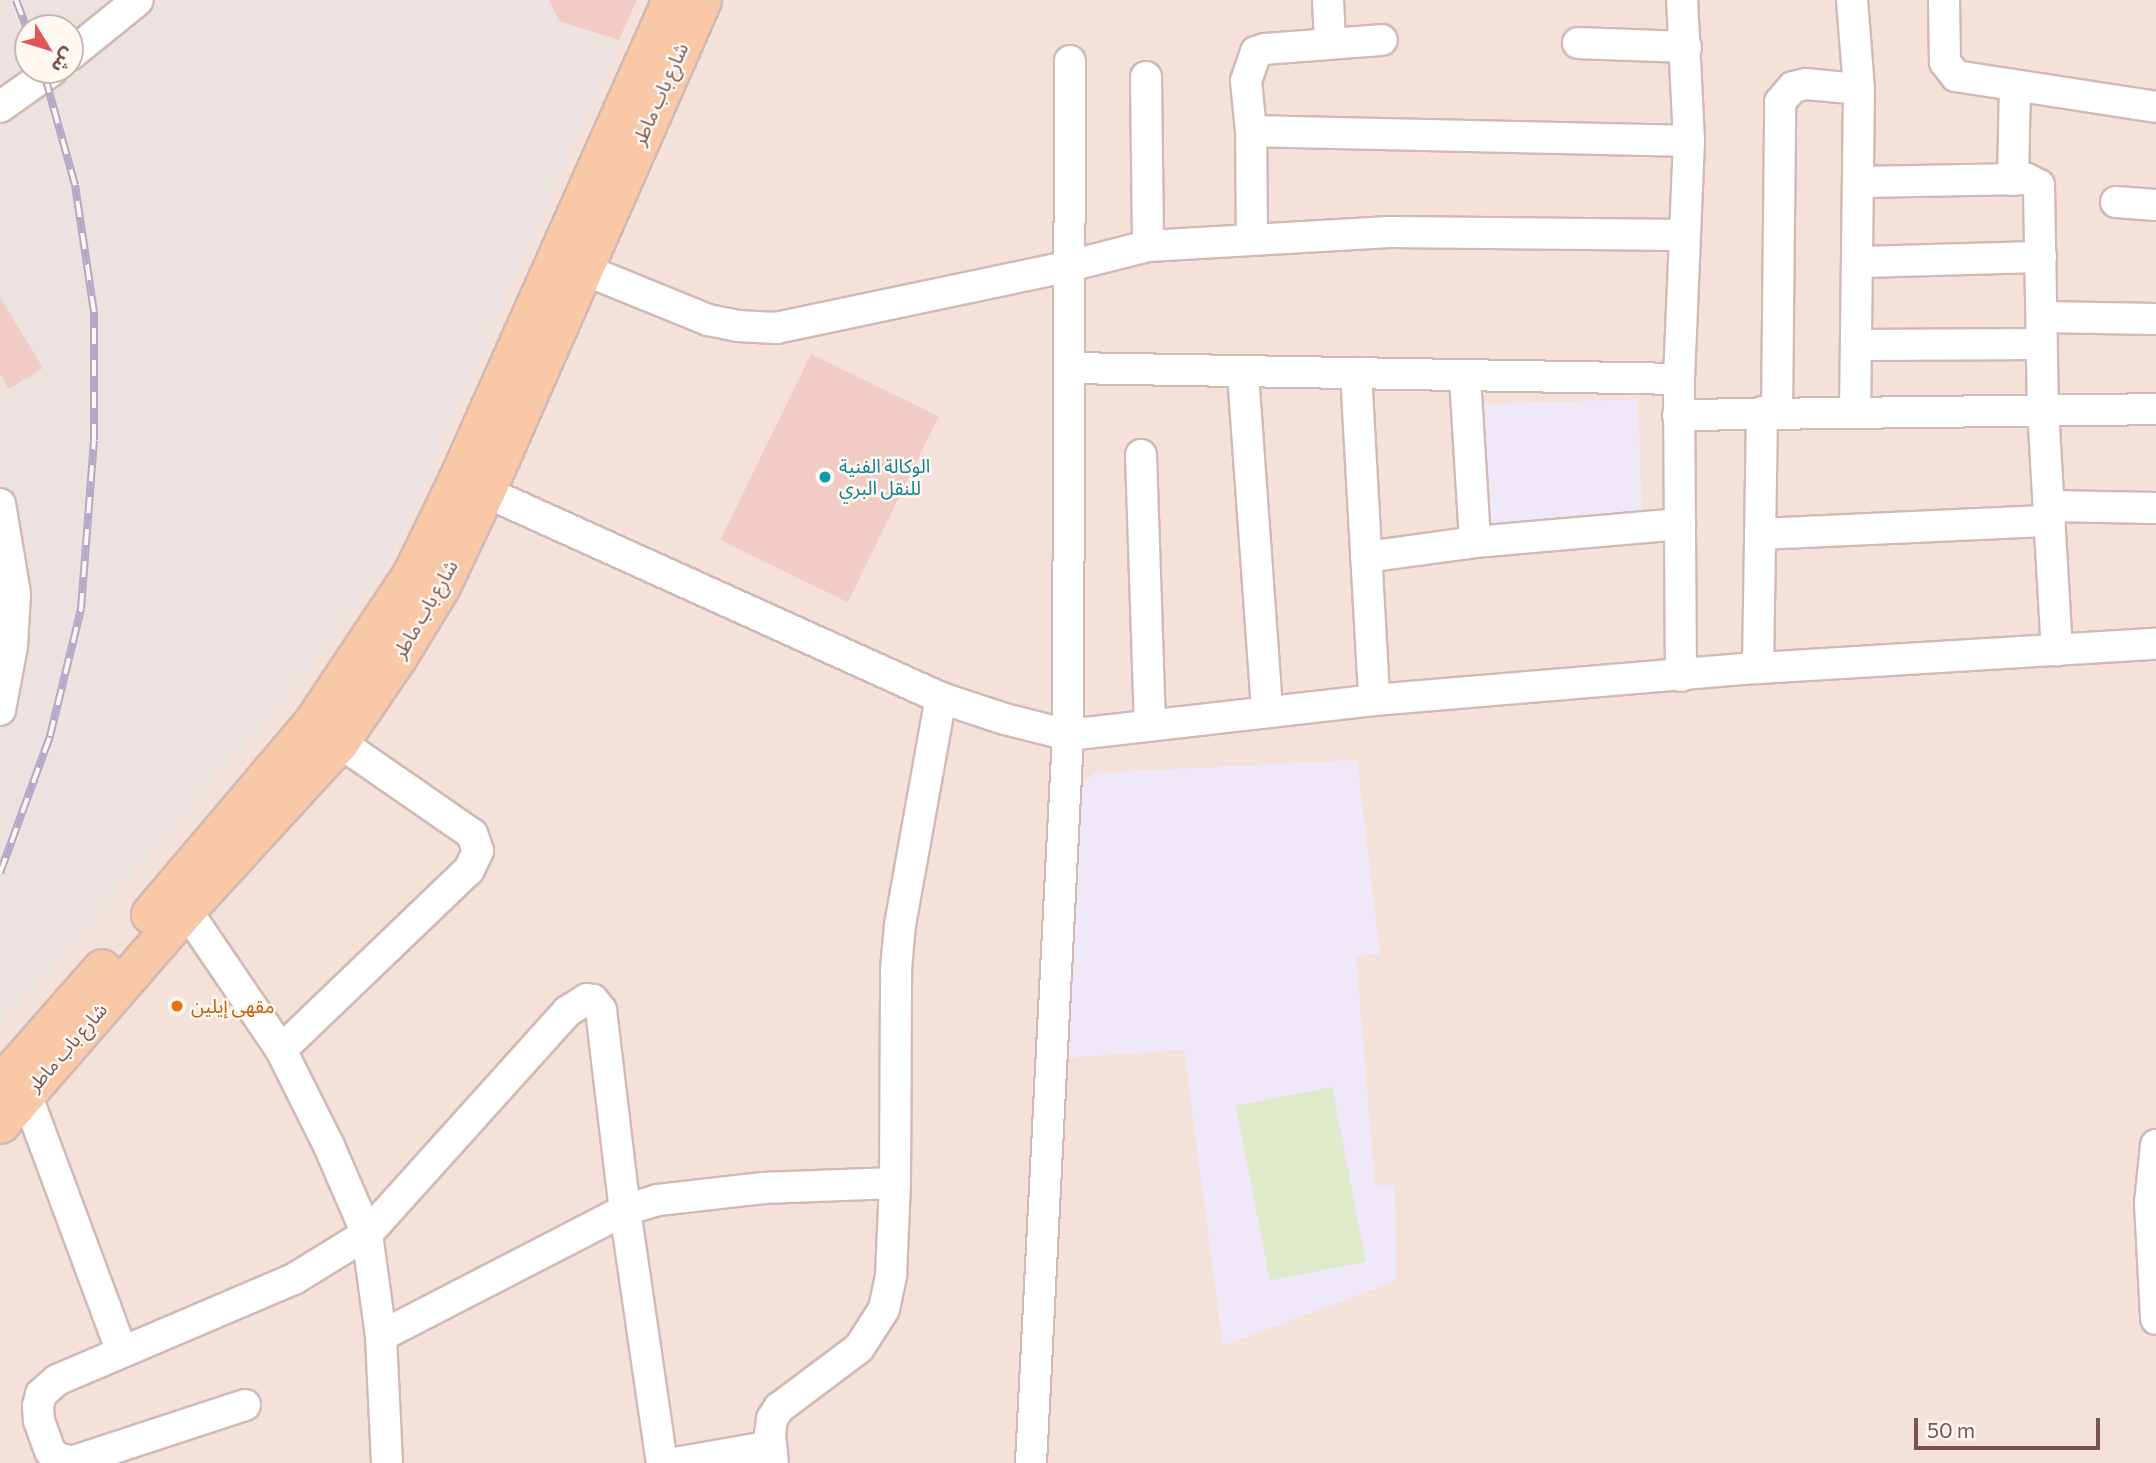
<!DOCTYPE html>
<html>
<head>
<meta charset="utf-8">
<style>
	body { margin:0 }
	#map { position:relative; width:2156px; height:1463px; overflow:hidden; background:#fcf2ec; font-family:Commissioner,"Noto Sans Arabic",sans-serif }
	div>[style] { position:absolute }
	.residential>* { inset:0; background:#f4e2da }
	.industrial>* { inset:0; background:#ece3e1 }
	.education>* { inset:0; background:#efe8f9; transform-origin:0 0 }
	.green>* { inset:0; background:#deeaca; transform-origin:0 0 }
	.building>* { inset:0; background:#f1ccc4; transform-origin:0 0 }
	.roads { filter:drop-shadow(2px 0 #d2bab3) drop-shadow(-2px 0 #d2bab3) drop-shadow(0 2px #d2bab3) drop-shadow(0 -2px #d2bab3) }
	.minor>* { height:30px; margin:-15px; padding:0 15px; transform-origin:15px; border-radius:15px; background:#fff }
	.major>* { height:37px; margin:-18.5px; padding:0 18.5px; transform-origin:18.5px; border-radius:18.5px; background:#f8c8a7 }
	.rail>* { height:8px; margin-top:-4px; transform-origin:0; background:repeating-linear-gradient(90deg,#fff7f2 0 16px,#b2a9c7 0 32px); box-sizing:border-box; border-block:2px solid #b2a9c7 }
	.dots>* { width:19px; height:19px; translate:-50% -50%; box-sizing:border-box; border:4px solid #fff7f2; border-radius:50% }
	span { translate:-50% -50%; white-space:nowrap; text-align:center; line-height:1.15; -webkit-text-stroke:5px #fff7f2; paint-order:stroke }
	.street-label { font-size:19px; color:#78544e }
	.culture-label { font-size:19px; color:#0d838f }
	.left { translate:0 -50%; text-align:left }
	.food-label { font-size:19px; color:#c56008 }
	.north { position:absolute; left:14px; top:14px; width:70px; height:70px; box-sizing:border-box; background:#fff7f2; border:2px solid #c9b6b0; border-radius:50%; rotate:128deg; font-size:19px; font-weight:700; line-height:28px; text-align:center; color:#78544e }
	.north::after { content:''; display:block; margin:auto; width:24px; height:32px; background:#e15656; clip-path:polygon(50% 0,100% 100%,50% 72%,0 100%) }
	.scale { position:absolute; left:1914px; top:1418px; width:186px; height:32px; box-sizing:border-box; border:4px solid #78544e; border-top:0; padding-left:9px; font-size:21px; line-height:24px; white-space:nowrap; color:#78544e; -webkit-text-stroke:5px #fff7f2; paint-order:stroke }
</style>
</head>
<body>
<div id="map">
	<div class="residential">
		<div style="clip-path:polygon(637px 0,2156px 0,2156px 1463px,0 1463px,0 1029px,289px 695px,388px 565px)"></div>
	</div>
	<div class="industrial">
		<div style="clip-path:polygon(evenodd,0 0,637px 0,388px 565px,289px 695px,0 1029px,0 0,28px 28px,70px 28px,70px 70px,28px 70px,28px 28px)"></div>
	</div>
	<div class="education">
		<div style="left:1638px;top:399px;width:121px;height:165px;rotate:88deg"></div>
		<div style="clip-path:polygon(1357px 760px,1380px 954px,1356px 956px,1375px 1185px,1395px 1185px,1396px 1281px,1223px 1346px,1184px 1050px,1063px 1058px,1080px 785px,1095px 773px)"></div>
	</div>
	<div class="green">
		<div style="left:1332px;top:1087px;width:178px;height:98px;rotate:79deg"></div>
	</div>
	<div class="building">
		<div style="clip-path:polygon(549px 0,637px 0,619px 40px,559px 21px)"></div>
		<div style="clip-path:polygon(0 297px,43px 368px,9px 389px,0 374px)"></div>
		<div style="left:811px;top:354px;width:142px;height:207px;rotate:26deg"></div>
	</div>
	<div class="roads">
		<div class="minor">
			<div style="left:1328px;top:0;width:43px;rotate:87.3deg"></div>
			<div style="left:1852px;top:0;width:89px;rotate:85.5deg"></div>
			<div style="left:1859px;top:89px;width:322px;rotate:90.7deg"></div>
			<div style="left:1944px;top:0;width:62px;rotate:89.1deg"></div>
			<div style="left:1945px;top:62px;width:18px;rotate:52deg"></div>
			<div style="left:1956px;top:76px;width:202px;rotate:8.8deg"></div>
			<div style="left:1578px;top:43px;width:108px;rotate:2.1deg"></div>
			<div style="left:70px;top:55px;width:87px;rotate:-39deg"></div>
			<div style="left:1146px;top:77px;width:169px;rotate:89.3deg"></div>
			<div style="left:0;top:107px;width:64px;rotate:-35.4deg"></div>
			<div style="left:1251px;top:131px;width:438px;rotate:1.3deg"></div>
			<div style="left:2013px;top:180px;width:94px;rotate:-88.8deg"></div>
			<div style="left:1858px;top:182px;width:169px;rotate:-1deg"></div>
			<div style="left:2027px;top:179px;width:13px;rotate:27deg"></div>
			<div style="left:2039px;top:185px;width:224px;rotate:89deg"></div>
			<div style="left:2043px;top:409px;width:242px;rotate:86.7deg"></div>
			<div style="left:2116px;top:202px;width:40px;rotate:4.3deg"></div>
			<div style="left:1252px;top:239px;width:108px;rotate:-90.5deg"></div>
			<div style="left:1251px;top:131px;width:50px;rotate:-95.7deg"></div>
			<div style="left:1246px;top:81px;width:31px;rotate:-71deg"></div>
			<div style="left:1256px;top:52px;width:9px;rotate:-18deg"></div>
			<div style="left:1265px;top:49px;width:117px;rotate:-4.4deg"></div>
			<div style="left:563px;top:261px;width:157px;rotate:22.1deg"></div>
			<div style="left:708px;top:320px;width:31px;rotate:11deg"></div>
			<div style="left:738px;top:326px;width:38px;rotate:3deg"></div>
			<div style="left:776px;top:328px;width:299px;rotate:-11.9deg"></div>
			<div style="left:1069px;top:266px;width:81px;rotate:-14.2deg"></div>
			<div style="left:1148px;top:246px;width:242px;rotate:-3.3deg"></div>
			<div style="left:1390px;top:232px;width:294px;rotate:0.6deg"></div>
			<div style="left:1859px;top:262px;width:182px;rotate:-1.6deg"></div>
			<div style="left:2042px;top:317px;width:114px;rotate:1deg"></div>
			<div style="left:1858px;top:345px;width:183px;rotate:-0.3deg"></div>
			<div style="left:1070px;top:368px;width:609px;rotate:1.03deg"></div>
			<div style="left:1356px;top:373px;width:327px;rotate:86.8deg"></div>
			<div style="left:1243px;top:374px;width:339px;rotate:85.9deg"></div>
			<div style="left:1465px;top:377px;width:165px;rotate:86.5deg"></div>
			<div style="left:1777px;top:412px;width:310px;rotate:-89.4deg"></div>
			<div style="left:1780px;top:102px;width:20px;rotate:-49deg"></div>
			<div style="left:1793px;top:87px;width:13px;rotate:-13deg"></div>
			<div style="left:1806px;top:84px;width:53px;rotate:5.4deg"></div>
			<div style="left:1678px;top:415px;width:478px;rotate:-0.7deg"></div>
			<div style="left:1141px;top:455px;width:270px;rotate:88.1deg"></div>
			<div style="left:466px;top:483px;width:521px;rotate:24.35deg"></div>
			<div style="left:941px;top:698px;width:67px;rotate:18.2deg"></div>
			<div style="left:1005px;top:719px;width:65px;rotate:14.3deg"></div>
			<div style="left:1068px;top:735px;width:308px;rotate:-6.5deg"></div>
			<div style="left:1374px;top:700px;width:385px;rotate:-4.8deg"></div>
			<div style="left:1758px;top:668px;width:399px;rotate:-3.5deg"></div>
			<div style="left:0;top:504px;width:91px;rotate:80.5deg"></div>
			<div style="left:15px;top:594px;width:52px;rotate:93.3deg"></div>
			<div style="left:12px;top:646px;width:65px;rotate:100.6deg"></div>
			<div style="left:2049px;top:506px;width:107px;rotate:1.1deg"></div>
			<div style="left:1760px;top:534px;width:290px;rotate:-2.6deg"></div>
			<div style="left:1366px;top:557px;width:110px;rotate:-7.8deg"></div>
			<div style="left:1475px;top:542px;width:206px;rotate:-5deg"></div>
			<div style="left:1758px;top:668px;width:256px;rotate:-89.1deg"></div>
			<div style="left:1681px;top:676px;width:297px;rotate:-90.4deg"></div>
			<div style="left:1679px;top:379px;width:238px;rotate:-87.6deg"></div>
			<div style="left:1689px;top:141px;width:141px;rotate:-92.8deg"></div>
			<div style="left:172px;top:896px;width:20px;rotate:45deg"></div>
			<div style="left:186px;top:910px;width:169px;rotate:55.8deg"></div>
			<div style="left:281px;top:1050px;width:107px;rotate:63.4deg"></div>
			<div style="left:329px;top:1146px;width:96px;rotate:66.6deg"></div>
			<div style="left:367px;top:1234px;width:103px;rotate:82.2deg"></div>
			<div style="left:381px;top:1336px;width:127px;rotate:87.3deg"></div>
			<div style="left:281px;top:1050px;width:260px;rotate:-43.8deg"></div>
			<div style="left:469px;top:870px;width:21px;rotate:-65deg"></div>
			<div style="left:478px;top:851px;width:18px;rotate:-109deg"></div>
			<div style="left:472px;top:834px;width:183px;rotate:-145.3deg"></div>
			<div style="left:26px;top:1094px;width:275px;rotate:69.6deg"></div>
			<div style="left:2156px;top:1145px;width:58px;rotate:95.9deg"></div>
			<div style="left:2150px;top:1203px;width:116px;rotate:87deg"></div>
			<div style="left:381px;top:1336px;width:275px;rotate:-27.3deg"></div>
			<div style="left:625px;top:1210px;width:34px;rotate:-17deg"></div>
			<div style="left:658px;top:1200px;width:106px;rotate:-6.5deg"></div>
			<div style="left:763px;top:1188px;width:132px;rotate:-2.2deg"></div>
			<div style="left:245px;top:1405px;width:182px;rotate:161.8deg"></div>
			<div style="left:72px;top:1462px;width:17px;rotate:-163deg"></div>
			<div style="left:56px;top:1457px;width:8px;rotate:-135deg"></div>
			<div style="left:50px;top:1451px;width:32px;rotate:-110deg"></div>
			<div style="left:39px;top:1421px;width:15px;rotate:-94deg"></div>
			<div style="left:38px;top:1406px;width:12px;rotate:-76deg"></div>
			<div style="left:41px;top:1394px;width:21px;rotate:-41deg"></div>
			<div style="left:57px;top:1380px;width:258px;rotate:-23.1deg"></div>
			<div style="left:294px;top:1279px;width:86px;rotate:-31.7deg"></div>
			<div style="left:367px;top:1234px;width:300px;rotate:-48deg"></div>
			<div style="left:568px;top:1011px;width:22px;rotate:-32deg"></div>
			<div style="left:587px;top:999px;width:6px;rotate:9deg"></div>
			<div style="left:593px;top:1000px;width:13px;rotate:51deg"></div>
			<div style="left:601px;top:1010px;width:201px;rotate:83.2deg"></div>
			<div style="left:625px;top:1210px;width:256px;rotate:81.7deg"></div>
			<div style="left:675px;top:1463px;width:97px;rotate:-10deg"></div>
			<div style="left:773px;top:1463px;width:28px;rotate:-96deg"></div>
			<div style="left:770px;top:1435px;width:16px;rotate:-83deg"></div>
			<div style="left:772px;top:1419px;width:13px;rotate:-58deg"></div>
			<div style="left:779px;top:1408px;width:100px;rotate:-36.9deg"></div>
			<div style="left:859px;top:1348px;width:46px;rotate:-57.3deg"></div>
			<div style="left:884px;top:1309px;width:35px;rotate:-78deg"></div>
			<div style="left:891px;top:1275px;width:92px;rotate:-87.5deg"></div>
			<div style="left:895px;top:1183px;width:214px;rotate:-89.7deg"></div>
			<div style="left:896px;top:969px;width:44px;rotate:-84.8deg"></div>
			<div style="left:900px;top:925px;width:231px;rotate:-79.8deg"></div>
			<div style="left:1031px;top:1463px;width:729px;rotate:-87.09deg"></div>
			<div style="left:1068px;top:735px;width:674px;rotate:-89.83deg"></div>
		</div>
		<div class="major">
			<div style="left:150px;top:914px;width:250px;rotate:-49.7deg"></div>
			<div style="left:312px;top:723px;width:180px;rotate:-56.3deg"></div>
			<div style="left:412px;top:573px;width:103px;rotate:-64.2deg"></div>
			<div style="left:457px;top:480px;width:526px;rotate:-65.97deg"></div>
			<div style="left:0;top:1084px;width:154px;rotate:-48.7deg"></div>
			<div style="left:0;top:1124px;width:284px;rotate:-49deg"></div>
			<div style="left:186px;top:910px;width:226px;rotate:-47.5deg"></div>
			<div style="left:339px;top:743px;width:103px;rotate:-55.7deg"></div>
			<div style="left:397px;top:658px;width:84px;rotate:-58.6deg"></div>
			<div style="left:441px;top:586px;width:105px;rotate:-64.7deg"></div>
			<div style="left:486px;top:491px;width:536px;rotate:-66.25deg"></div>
		</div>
	</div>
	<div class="rail">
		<div style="left:16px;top:0;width:34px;rotate:69deg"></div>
		<div style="left:0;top:873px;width:146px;rotate:-69.9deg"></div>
		<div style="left:50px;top:736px;width:131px;rotate:-76.3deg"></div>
		<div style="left:81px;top:609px;width:169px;rotate:-85.6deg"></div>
		<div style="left:94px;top:440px;width:128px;rotate:-90deg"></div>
		<div style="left:94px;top:312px;width:128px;rotate:-98.5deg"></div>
		<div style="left:75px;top:185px;width:119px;rotate:-105.5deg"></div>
	</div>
	<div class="dots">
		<div style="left:825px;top:477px;background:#0f9aa8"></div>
		<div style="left:177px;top:1006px;background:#e8710a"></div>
	</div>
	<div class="street-label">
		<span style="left:660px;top:94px;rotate:-66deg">شارع باب ماطر</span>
		<span style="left:425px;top:609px;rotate:-60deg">شارع باب ماطر</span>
		<span style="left:67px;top:1047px;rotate:-49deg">شارع باب ماطر</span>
	</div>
	<div class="culture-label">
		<span class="left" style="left:839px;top:477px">الوكالة الفنية<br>للنقل البري</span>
	</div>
	<div class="food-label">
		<span class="left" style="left:191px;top:1006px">مقهى إيلين</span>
	</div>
	<div class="north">ش</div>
	<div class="scale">50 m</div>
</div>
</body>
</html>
